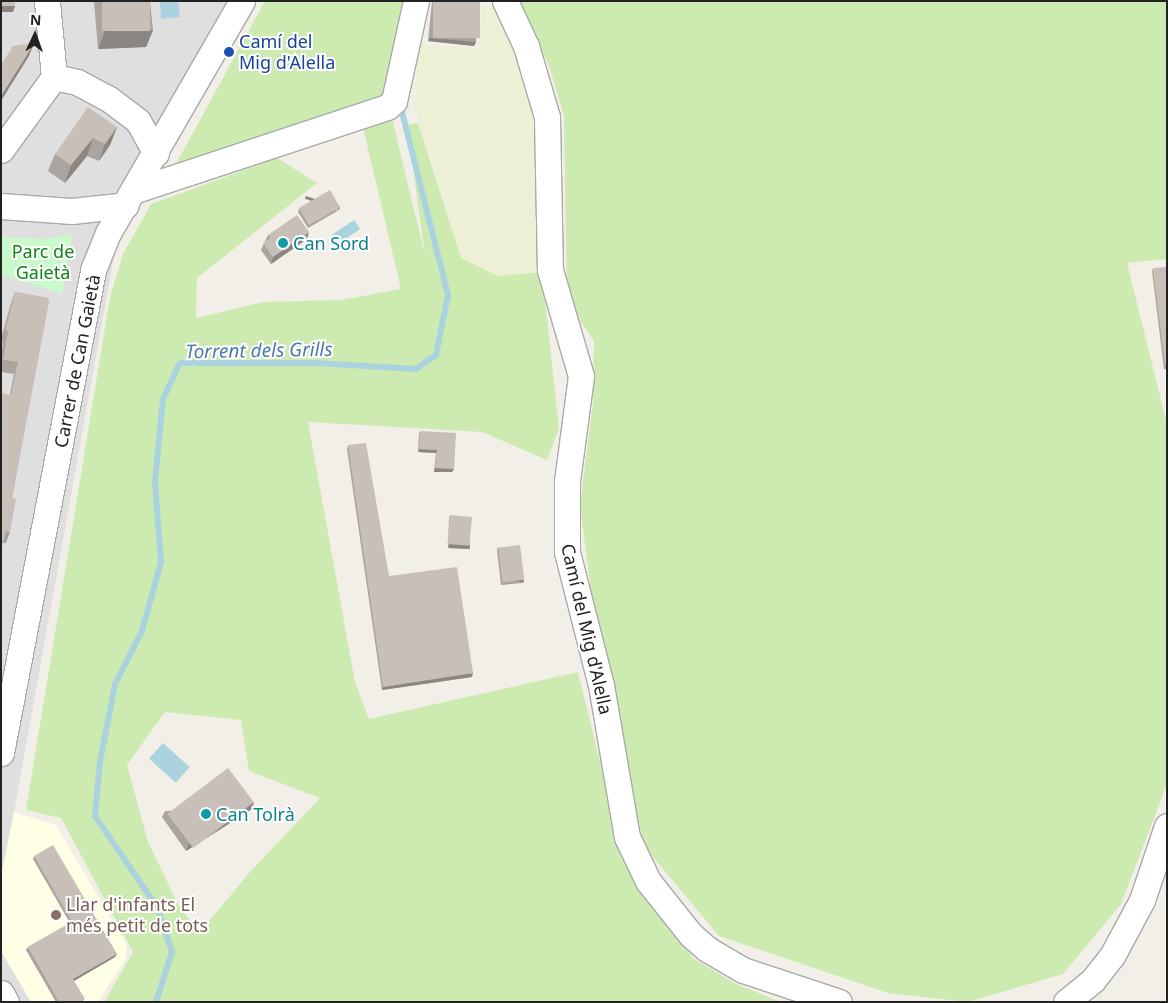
<!DOCTYPE html>
<html>
<head>
<meta charset="utf-8">
<style>
	body { margin:0 }
	#map { position:relative; width:1168px; height:1003px; overflow:hidden; background:#f2efe9; font-family:"Noto Sans",sans-serif }
	div>[style] { position:absolute }
	.residential>* { inset:0; background:#e0dfdf }
	.education>* { inset:0; background:#ffffe5 }
	.farmland>* { inset:0; background:#eef0d5 }
	.grass>* { inset:0; background:#cdebb0 }
	.park>* { inset:0; background:#c8facc }
	.water>* { inset:0; background:#aad3df; transform-origin:0 0 }
	.stream>* { height:6px; margin:-3px; padding:0 3px; transform-origin:3px; border-radius:3px; background:#aad3df }
	.roads { filter:drop-shadow(1px 0 #a9a9a9) drop-shadow(-1px 0 #a9a9a9) drop-shadow(0 1px #a9a9a9) drop-shadow(0 -1px #a9a9a9) }
	.street>* { height:25px; margin:-12.5px; padding:0 12.5px; transform-origin:12.5px; border-radius:12.5px; background:#fff }
	.wall>* { inset:0; background:#aba49e }
	.shaded-wall>* { inset:0; background:#8b8681; transform-origin:0 0 }
	.building>* { inset:0; background:#c7bfb8; transform-origin:0 0 }
	.dots>* { width:14px; height:14px; translate:-50% -50%; box-sizing:border-box; border:2px solid #fff; border-radius:50% }
	span { translate:-50% -50%; white-space:nowrap; text-align:center; line-height:1.15; -webkit-text-stroke:4px #fff; paint-order:stroke }
	.transit-label { font-size:18px; color:#164399 }
	.left { translate:0 -50%; text-align:left }
	.culture-label { font-size:18px; color:#0d838f }
	.park-label { font-size:18px; color:#0c8416 }
	.street-label { font-size:18px; color:#222 }
	.education-label { font-size:18px; color:#785e54 }
	.water-label { font-size:19px; color:#4a7aab; font-style:italic }
	.frame { position:absolute; inset:0; border:2px solid #222; pointer-events:none }
	.north { position:absolute; left:10px; top:10px; width:50px; height:50px; -webkit-text-stroke:4px #fff; paint-order:stroke; rotate:3deg; font-size:14px; font-weight:700; line-height:20px; text-align:center; color:#222 }
	.north::after { content:''; display:block; margin:auto; width:18px; height:22px; background:#222; clip-path:polygon(50% 0,100% 100%,50% 72%,0 100%) }
</style>
</head>
<body>
<div id="map">
	<div class="residential">
		<div style="clip-path:polygon(1px 1px,252px 1px,116px 245px,14px 812px,56px 825px,127px 945px,126px 959px,98px 1002px,1px 1002px)"></div>
	</div>
	<div class="education">
		<div style="clip-path:polygon(14px 812px,56px 825px,127px 945px,126px 959px,98px 1002px,31px 1002px,2px 953px,1px 876px)"></div>
	</div>
	<div class="farmland">
		<div style="clip-path:polygon(482px 6px,497px 6px,510px 28px,539px 123px,536px 229px,542px 272px,498px 276px,461px 258px,414px 107px,419px 44px,479px 49px)"></div>
	</div>
	<div class="grass">
		<div style="clip-path:polygon(265px 1px,406px 1px,386px 98px,171px 173px)"></div>
		<div style="clip-path:polygon(515px 1px,1167px 1px,1167px 259px,1127px 263px,1167px 424px,1167px 784px,1121px 904px,1063px 974px,968px 1002px,888px 993px,719px 936px,644px 846px,595px 622px,580px 505px,593px 403px,594px 341px,567px 301px,564px 116px,549px 66px)"></div>
		<div style="clip-path:polygon(evenodd,391px 114px,425px 255px,407px 125px,418px 123px,461px 258px,498px 276px,542px 272px,559px 429px,547px 460px,482px 432px,308px 422px,355px 682px,369px 719px,578px 672px,625px 862px,693px 958px,734px 983px,781px 1002px,104px 1002px,133px 952px,61px 818px,26px 810px,110px 297px,123px 254px,151px 204px,277px 158px,317px 183px,197px 278px,196px 318px,263px 302px,341px 300px,401px 289px,362px 123px,391px 114px,165px 712px,241px 720px,249px 771px,320px 798px,249px 873px,199px 933px,178px 904px,148px 842px,127px 765px,165px 712px)"></div>
	</div>
	<div class="park">
		<div style="clip-path:polygon(72px 234px,62px 294px,1px 274px,1px 237px,48px 239px)"></div>
	</div>
	<div class="water">
		<div style="clip-path:polygon(160px 1px,178px 1px,180px 17px,161px 19px)"></div>
		<div style="left:354px;top:220px;width:11px;height:27px;rotate:56deg"></div>
		<div style="left:163px;top:743px;width:36px;height:21px;rotate:42deg"></div>
	</div>
	<div class="stream">
		<div style="left:156px;top:1002px;width:52px;rotate:-72.3deg"></div>
		<div style="left:172px;top:952px;width:47px;rotate:-108.4deg"></div>
		<div style="left:157px;top:907px;width:110px;rotate:-124.3deg"></div>
		<div style="left:95px;top:816px;width:54px;rotate:-84.7deg"></div>
		<div style="left:100px;top:762px;width:79px;rotate:-79.1deg"></div>
		<div style="left:115px;top:684px;width:59px;rotate:-63deg"></div>
		<div style="left:142px;top:631px;width:72px;rotate:-74.6deg"></div>
		<div style="left:161px;top:562px;width:80px;rotate:-94.3deg"></div>
		<div style="left:155px;top:482px;width:83px;rotate:-84.5deg"></div>
		<div style="left:163px;top:399px;width:40px;rotate:-65deg"></div>
		<div style="left:180px;top:363px;width:136px"></div>
		<div style="left:316px;top:363px;width:100px;rotate:3.4deg"></div>
		<div style="left:416px;top:369px;width:24px;rotate:-35deg"></div>
		<div style="left:436px;top:355px;width:61px;rotate:-78.7deg"></div>
		<div style="left:448px;top:295px;width:197px;rotate:-104.1deg"></div>
	</div>
	<div class="roads">
		<div class="street">
			<div style="left:505px;top:1px;width:50px;rotate:65deg"></div>
			<div style="left:526px;top:46px;width:74px;rotate:73.5deg"></div>
			<div style="left:547px;top:117px;width:153px;rotate:88.9deg"></div>
			<div style="left:550px;top:270px;width:110px;rotate:73.7deg"></div>
			<div style="left:581px;top:376px;width:106px;rotate:97.6deg"></div>
			<div style="left:567px;top:481px;width:71px;rotate:90deg"></div>
			<div style="left:567px;top:552px;width:137px;rotate:75.7deg"></div>
			<div style="left:601px;top:685px;width:154px;rotate:80.3deg"></div>
			<div style="left:627px;top:837px;width:49px;rotate:64.5deg"></div>
			<div style="left:648px;top:881px;width:69px;rotate:51.5deg"></div>
			<div style="left:691px;top:935px;width:21px;rotate:41deg"></div>
			<div style="left:707px;top:949px;width:42px;rotate:30.3deg"></div>
			<div style="left:743px;top:970px;width:101px;rotate:18.4deg"></div>
			<div style="left:54px;top:77px;width:24px;rotate:12deg"></div>
			<div style="left:77px;top:82px;width:36px;rotate:28deg"></div>
			<div style="left:109px;top:99px;width:36px;rotate:37deg"></div>
			<div style="left:138px;top:121px;width:37px;rotate:61deg"></div>
			<div style="left:1px;top:150px;width:90px;rotate:-54deg"></div>
			<div style="left:54px;top:77px;width:76px;rotate:-95.3deg"></div>
			<div style="left:133px;top:191px;width:268px;rotate:-18.3deg"></div>
			<div style="left:387px;top:107px;width:9px;rotate:-41deg"></div>
			<div style="left:394px;top:101px;width:102px;rotate:-77.6deg"></div>
			<div style="left:1px;top:206px;width:71px;rotate:4deg"></div>
			<div style="left:72px;top:211px;width:54px;rotate:-6.3deg"></div>
			<div style="left:1px;top:753px;width:492px;rotate:-79.2deg"></div>
			<div style="left:93px;top:270px;width:40px;rotate:-68deg"></div>
			<div style="left:108px;top:233px;width:268px;rotate:-60deg"></div>
			<div style="left:1px;top:993px;width:10px;rotate:61deg"></div>
			<div style="left:1066px;top:1002px;width:35px;rotate:-39deg"></div>
			<div style="left:1093px;top:980px;width:31px;rotate:-52deg"></div>
			<div style="left:1112px;top:956px;width:64px;rotate:-61.8deg"></div>
			<div style="left:1142px;top:900px;width:78px;rotate:-71.3deg"></div>
		</div>
	</div>
	<div class="wall">
		<div style="clip-path:polygon(94px 1px,150px 1px,153px 30px,146px 47px,98px 49px)"></div>
		<div style="clip-path:polygon(432px 1px,480px 1px,476px 42px,474px 46px,428px 41px)"></div>
		<div style="clip-path:polygon(117px 127px,110px 145px,99px 161px,87px 156px,65px 183px,48px 171px,55px 154px)"></div>
		<div style="clip-path:polygon(299px 209px,339px 210px,308px 228px,298px 212px)"></div>
		<div style="clip-path:polygon(268px 235px,307px 239px,271px 264px,261px 250px)"></div>
		<div style="clip-path:polygon(1153px 268px,1167px 369px,1164px 369px,1152px 271px)"></div>
		<div style="clip-path:polygon(15px 292px,48px 298px,12px 498px,10px 532px,6px 543px,3px 543px,10px 394px,14px 374px,1px 372px,1px 356px,3px 343px,1px 342px,1px 339px,11px 303px)"></div>
		<div style="clip-path:polygon(420px 431px,454px 469px,452px 472px,434px 472px,436px 453px,418px 452px,419px 434px)"></div>
		<div style="clip-path:polygon(348px 445px,389px 576px,472px 677px,382px 690px,347px 449px)"></div>
		<div style="clip-path:polygon(450px 515px,470px 545px,469px 549px,448px 548px,449px 519px)"></div>
		<div style="clip-path:polygon(498px 547px,524px 580px,523px 583px,501px 585px,497px 550px)"></div>
		<div style="clip-path:polygon(252px 809px,186px 851px,162px 817px,165px 811px)"></div>
		<div style="clip-path:polygon(34px 856px,117px 954px,115px 957px,74px 981px,84px 1002px,56px 1002px,26px 950px,28px 947px,70px 923px,33px 859px)"></div>
	</div>
	<div class="shaded-wall">
		<div style="clip-path:polygon(1px 6px,15px 6px,13px 12px,1px 12px)"></div>
		<div style="clip-path:polygon(153px 30px,146px 47px,98px 49px,105px 31px)"></div>
		<div style="clip-path:polygon(430px 38px,476px 42px,474px 46px,428px 41px)"></div>
		<div style="clip-path:polygon(34px 43px,29px 56px,1px 101px,1px 96px)"></div>
		<div style="clip-path:polygon(117px 127px,110px 145px,99px 161px,105px 144px)"></div>
		<div style="clip-path:polygon(93px 138px,87px 156px,65px 183px,71px 165px)"></div>
		<div style="left:340px;top:207px;width:3px;height:36px;rotate:108deg"></div>
		<div style="clip-path:polygon(309px 232px,307px 239px,271px 264px,273px 257px)"></div>
		<div style="left:419px;top:449px;width:18px;height:3px;rotate:3deg"></div>
		<div style="clip-path:polygon(435px 468px,454px 469px,452px 472px,434px 472px)"></div>
		<div style="left:449px;top:544px;width:21px;height:4px;rotate:3deg"></div>
		<div style="left:524px;top:580px;width:3px;height:22px;rotate:108deg"></div>
		<div style="clip-path:polygon(473px 673px,472px 677px,382px 690px,383px 687px)"></div>
		<div style="clip-path:polygon(254px 802px,252px 809px,186px 851px,189px 844px)"></div>
		<div style="clip-path:polygon(117px 954px,115px 957px,72px 982px,73px 979px)"></div>
	</div>
	<div class="building">
		<div style="left:1px;top:1px;width:14px;height:5px"></div>
		<div style="left:102px;top:1px;width:48px;height:30px"></div>
		<div style="left:433px;top:1px;width:47px;height:37px"></div>
		<div style="clip-path:polygon(34px 43px,1px 96px,1px 65px,13px 46px)"></div>
		<div style="clip-path:polygon(88px 107px,117px 127px,105px 144px,93px 138px,71px 165px,55px 154px)"></div>
		<div style="left:330px;top:190px;width:20px;height:36px;rotate:60deg"></div>
		<div style="clip-path:polygon(297px 215px,309px 232px,273px 257px,263px 243px,270px 238px,268px 235px)"></div>
		<div style="clip-path:polygon(1167px 267px,1167px 366px,1165px 366px,1153px 268px)"></div>
		<div style="clip-path:polygon(15px 292px,48px 298px,49px 302px,12px 498px,16px 499px,10px 532px,6px 531px,1px 551px,1px 393px,11px 395px,18px 362px,3px 360px,8px 331px,5px 331px)"></div>
		<div style="clip-path:polygon(420px 431px,456px 433px,454px 469px,435px 468px,437px 450px,419px 449px)"></div>
		<div style="clip-path:polygon(366px 443px,389px 576px,457px 567px,473px 673px,383px 687px,348px 445px)"></div>
		<div style="left:450px;top:515px;width:22px;height:29px;rotate:5deg"></div>
		<div style="left:520px;top:545px;width:35px;height:22px;rotate:83deg"></div>
		<div style="left:228px;top:768px;width:43px;height:76px;rotate:53deg"></div>
		<div style="clip-path:polygon(53px 845px,117px 954px,73px 979px,85px 999px,80px 1002px,59px 1002px,28px 947px,72px 922px,34px 856px)"></div>
	</div>
	<div class="dots">
		<div style="left:229px;top:52px;background:#1a4fb4"></div>
		<div style="left:283px;top:243px;background:#0f9aa8"></div>
		<div style="left:206px;top:814px;background:#0f9aa8"></div>
		<div style="left:56px;top:915px;background:#8d6e63"></div>
	</div>
	<div class="transit-label">
		<span class="left" style="left:239px;top:52px">Camí del<br>Mig d'Alella</span>
	</div>
	<div class="culture-label">
		<span class="left" style="left:293px;top:243px">Can Sord</span>
		<span class="left" style="left:216px;top:814px">Can Tolrà</span>
	</div>
	<div class="park-label">
		<span style="left:43px;top:262px">Parc de<br>Gaietà</span>
	</div>
	<div class="street-label">
		<span style="left:77px;top:361px;rotate:-79deg">Carrer de Can Gaietà</span>
		<span style="left:587px;top:629px;rotate:77deg">Camí del Mig d'Alella</span>
	</div>
	<div class="education-label">
		<span class="left" style="left:66px;top:915px">Llar d'infants El<br>més petit de tots</span>
	</div>
	<div class="water-label">
		<span style="left:259px;top:351px;rotate:-1deg">Torrent dels Grills</span>
	</div>
	<div class="frame"></div>
	<div class="north">N</div>
</div>
</body>
</html>
